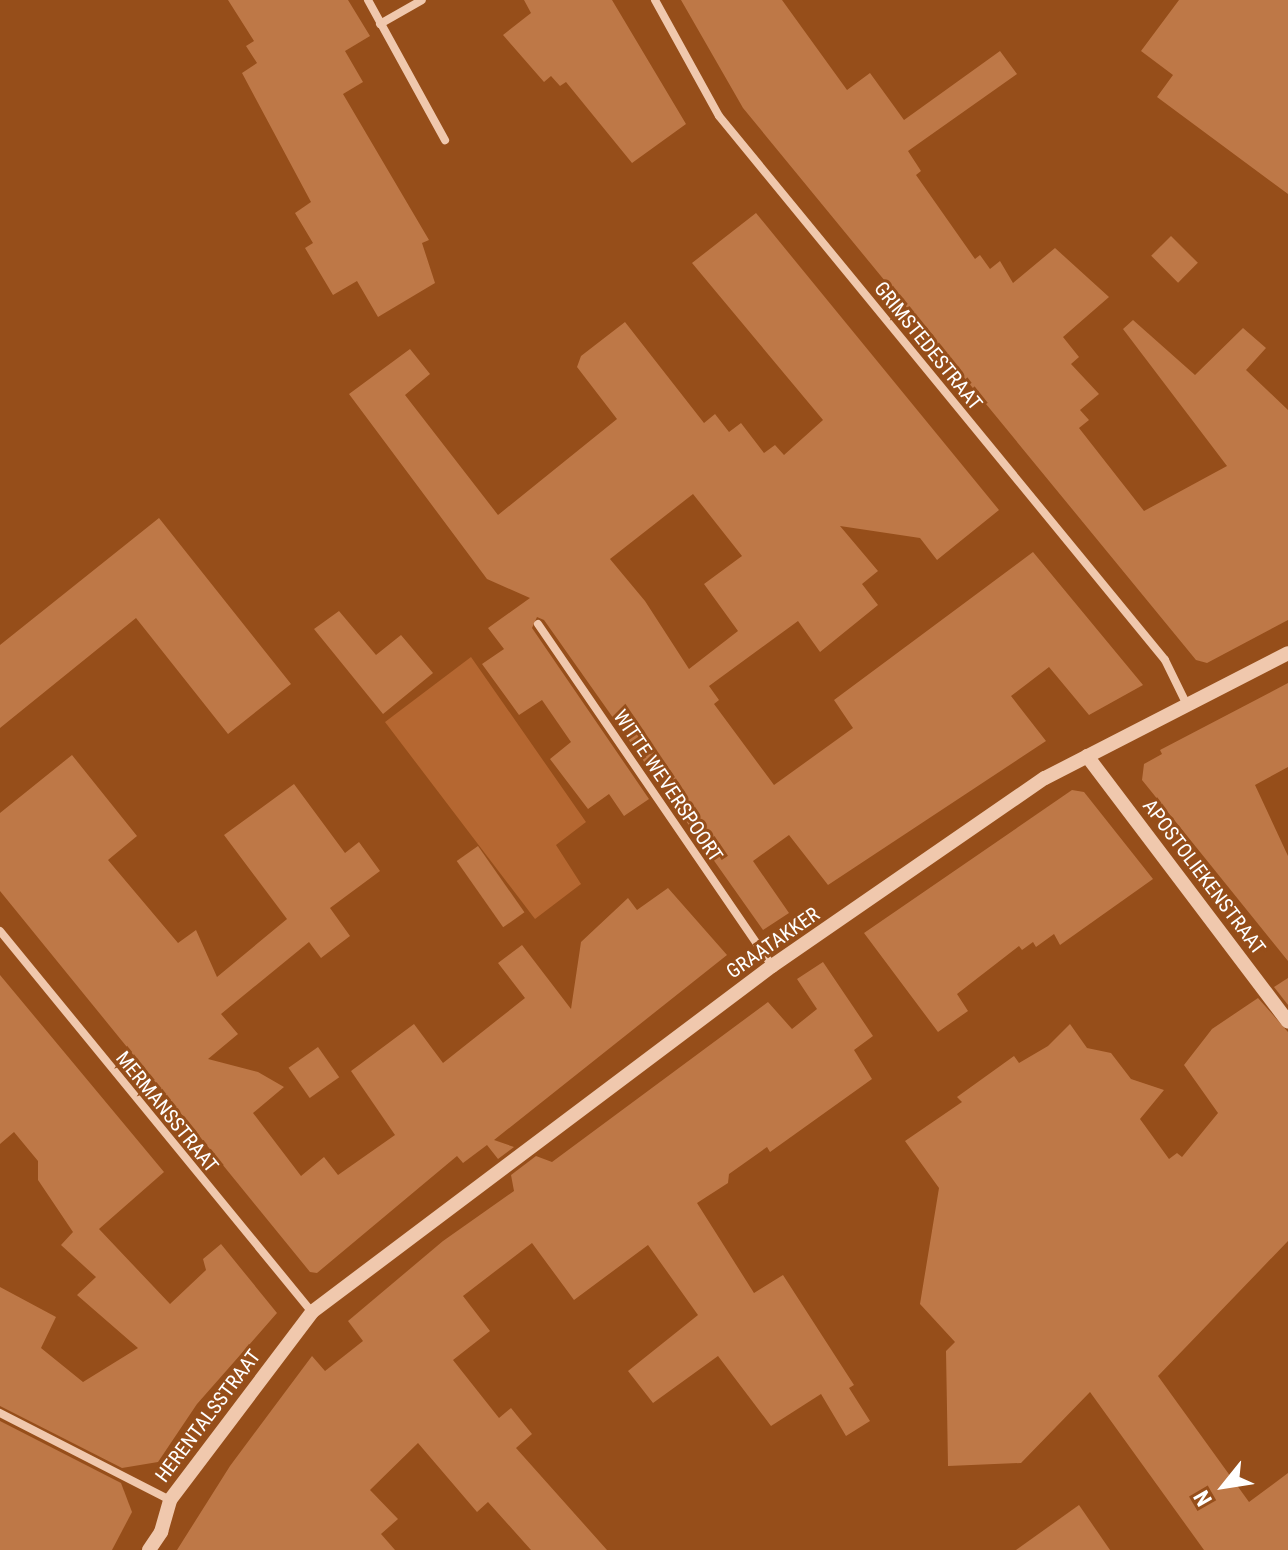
<!DOCTYPE html>
<html>
<head>
<meta charset="utf-8">
<style>
	body { margin:0 }
	#map { position:relative; width:1288px; height:1550px; overflow:hidden; background:#964e1a; font-family:"Roboto Condensed",sans-serif }
	div>[style] { position:absolute }
	.green>* { inset:0; background:#b56731 }
	.building>* { inset:0; background:#be7847; transform-origin:0 0 }
	.minor>* { height:8px; margin:-4px; padding:0 4px; transform-origin:4px; border-radius:4px; background:#f0c8ad }
	.tertiary>* { height:14px; margin:-7px; padding:0 7px; transform-origin:7px; border-radius:7px; background:#f0c8ad }
	span { translate:-50% -50%; white-space:nowrap; text-align:center; line-height:1.15; -webkit-text-stroke:6px #964e1a; paint-order:stroke }
	.street-label { font-size:20px; color:#fff }
	.north { position:absolute; left:1184px; top:1446px; width:80px; height:80px; -webkit-text-stroke:6px #964e1a; paint-order:stroke; rotate:240deg; font-size:22px; font-weight:700; line-height:32px; text-align:center; color:#fff }
	.north::after { content:''; display:block; margin:auto; width:28px; height:36px; background:#fff; clip-path:polygon(50% 0,100% 100%,50% 72%,0 100%) }
</style>
</head>
<body>
<div id="map">
	<div class="green">
		<div style="clip-path:polygon(471px 657px,586px 822px,556px 845px,581px 884px,535px 919px,385px 722px)"></div>
	</div>
	<div class="building">
		<div style="clip-path:polygon(228px 0,348px 0,370px 36px,345px 51px,363px 82px,343px 94px,429px 240px,422px 243px,435px 283px,378px 317px,357px 281px,333px 295px,305px 248px,313px 243px,295px 213px,311px 202px,242px 73px,257px 63px,246px 46px,254px 41px)"></div>
		<div style="clip-path:polygon(524px 0,612px 0,686px 124px,632px 163px,566px 82px,560px 86px,551px 76px,544px 82px,503px 35px,531px 13px)"></div>
		<div style="clip-path:polygon(681px 0,782px 0,847px 90px,870px 73px,904px 120px,1000px 51px,1017px 74px,908px 151px,921px 171px,916px 175px,975px 259px,980px 255px,990px 269px,1000px 261px,1013px 283px,1055px 248px,1109px 297px,1063px 337px,1079px 357px,1071px 364px,1099px 394px,1080px 410px,1089px 420px,1079px 428px,1144px 511px,1227px 466px,1123px 329px,1133px 320px,1195px 375px,1243px 328px,1266px 348px,1246px 370px,1288px 410px,1288px 620px,1207px 663px,1196px 660px,743px 108px)"></div>
		<div style="clip-path:polygon(1179px 0,1288px 0,1288px 194px,1157px 97px,1173px 75px,1141px 51px)"></div>
		<div style="clip-path:polygon(evenodd,756px 213px,999px 510px,937px 560px,920px 538px,840px 526px,878px 571px,862px 584px,878px 605px,820px 652px,798px 621px,709px 686px,719px 700px,714px 704px,774px 785px,853px 728px,834px 700px,1033px 552px,1143px 685px,1089px 715px,1049px 667px,1011px 696px,1046px 741px,828px 885px,789px 835px,753px 861px,789px 913px,763px 930px,544px 620px,537px 617px,532px 628px,649px 799px,624px 816px,609px 794px,588px 809px,550px 759px,571px 742px,542px 700px,519px 715px,482px 664px,504px 649px,488px 628px,530px 598px,487px 579px,349px 394px,410px 349px,430px 374px,405px 395px,498px 515px,617px 419px,577px 367px,581px 356px,625px 322px,704px 423px,715px 414px,729px 432px,741px 423px,764px 453px,775px 445px,784px 455px,823px 420px,692px 263px,756px 213px,693px 494px,742px 556px,704px 584px,738px 631px,689px 669px,645px 601px,610px 559px,693px 494px)"></div>
		<div style="left:1171px;top:236px;width:38px;height:28px;rotate:45deg"></div>
		<div style="clip-path:polygon(159px 518px,291px 684px,228px 734px,136px 618px,0 728px,0 645px)"></div>
		<div style="clip-path:polygon(339px 611px,376px 655px,401px 635px,433px 673px,383px 714px,314px 629px)"></div>
		<div style="clip-path:polygon(1288px 683px,1288px 767px,1255px 785px,1288px 856px,1288px 961px,1142px 780px,1144px 764px,1162px 754px,1160px 750px)"></div>
		<div style="clip-path:polygon(72px 755px,137px 836px,108px 860px,178px 943px,196px 930px,217px 977px,287px 919px,224px 835px,294px 784px,345px 853px,359px 842px,380px 871px,330px 908px,350px 936px,321px 958px,309px 942px,221px 1014px,238px 1034px,208px 1059px,258px 1072px,284px 1087px,253px 1113px,301px 1176px,324px 1157px,338px 1175px,395px 1135px,351px 1071px,414px 1024px,443px 1063px,525px 998px,498px 963px,522px 945px,571px 1009px,581px 942px,628px 898px,637px 910px,668px 888px,727px 955px,494px 1140px,514px 1147px,498px 1159px,487px 1145px,463px 1163px,457px 1156px,317px 1273px,310px 1272px,0 891px,0 813px)"></div>
		<div style="clip-path:polygon(1072px 790px,1084px 792px,1153px 879px,1060px 945px,1054px 934px,1036px 947px,1033px 942px,1022px 950px,1019px 946px,957px 994px,968px 1011px,938px 1032px,864px 933px)"></div>
		<div style="left:478px;top:846px;width:81px;height:26px;rotate:55deg"></div>
		<div style="clip-path:polygon(823px 962px,873px 1036px,854px 1050px,872px 1079px,770px 1152px,767px 1147px,729px 1174px,728px 1183px,697px 1203px,754px 1293px,783px 1275px,854px 1385px,849px 1388px,870px 1421px,846px 1436px,821px 1394px,771px 1426px,718px 1356px,653px 1403px,628px 1371px,698px 1315px,648px 1245px,574px 1300px,532px 1243px,463px 1296px,490px 1331px,453px 1360px,499px 1418px,511px 1408px,532px 1434px,516px 1448px,607px 1550px,531px 1550px,488px 1502px,477px 1512px,418px 1443px,370px 1490px,398px 1519px,381px 1534px,395px 1550px,177px 1550px,230px 1466px,312px 1356px,325px 1371px,363px 1341px,348px 1321px,443px 1241px,514px 1191px,511px 1175px,536px 1156px,552px 1162px,768px 1002px,792px 1029px,817px 1009px,797px 979px)"></div>
		<div style="clip-path:polygon(0 975px,164px 1172px,99px 1229px,170px 1304px,206px 1270px,203px 1259px,221px 1244px,277px 1313px,197px 1404px,158px 1462px,122px 1468px,0 1406px,0 1287px,56px 1317px,41px 1348px,83px 1382px,138px 1348px,77px 1295px,96px 1277px,61px 1245px,73px 1232px,38px 1180px,38px 1161px,14px 1132px,0 1144px)"></div>
		<div style="clip-path:polygon(1288px 978px,1288px 1005px,1274px 987px)"></div>
		<div style="clip-path:polygon(1258px 998px,1288px 1032px,1288px 1241px,1158px 1376px,1249px 1502px,1288px 1473px,1288px 1550px,1204px 1550px,1090px 1392px,1021px 1463px,948px 1466px,946px 1351px,955px 1342px,920px 1304px,939px 1188px,905px 1141px,962px 1102px,957px 1097px,1014px 1056px,1019px 1063px,1048px 1046px,1070px 1024px,1087px 1048px,1111px 1053px,1131px 1079px,1164px 1090px,1140px 1119px,1169px 1159px,1177px 1153px,1182px 1157px,1218px 1113px,1184px 1065px,1212px 1029px)"></div>
		<div style="left:318px;top:1047px;width:37px;height:36px;rotate:55deg"></div>
		<div style="clip-path:polygon(0 1421px,121px 1483px,132px 1512px,112px 1550px,0 1550px)"></div>
		<div style="clip-path:polygon(1079px 1505px,1110px 1550px,1016px 1550px)"></div>
	</div>
	<div class="minor">
		<div style="left:368px;top:0;width:160px;rotate:61.2deg"></div>
		<div style="left:655px;top:0;width:132px;rotate:61.1deg"></div>
		<div style="left:719px;top:116px;width:703px;rotate:50.65deg"></div>
		<div style="left:1165px;top:660px;width:50px;rotate:63.9deg"></div>
		<div style="left:380px;top:24px;width:48px;rotate:-29.7deg"></div>
		<div style="left:538px;top:624px;width:414px;rotate:55.6deg"></div>
		<div style="left:0;top:931px;width:492px;rotate:50.7deg"></div>
		<div style="left:0;top:1413px;width:191px;rotate:27.1deg"></div>
	</div>
	<div class="tertiary">
		<div style="left:1087px;top:756px;width:333px;rotate:52.9deg"></div>
		<div style="left:149px;top:1550px;width:22px;rotate:-56deg"></div>
		<div style="left:161px;top:1532px;width:33px;rotate:-74deg"></div>
		<div style="left:170px;top:1500px;width:236px;rotate:-52.9deg"></div>
		<div style="left:312px;top:1312px;width:576px;rotate:-36.95deg"></div>
		<div style="left:772px;top:966px;width:331px;rotate:-34.6deg"></div>
		<div style="left:1045px;top:778px;width:273px;rotate:-27.2deg"></div>
	</div>
	<div class="street-label">
		<span style="left:928px;top:346px;rotate:51deg">GRIMSTEDESTRAAT</span>
		<span style="left:668px;top:786px;rotate:56deg">WITTE WEVERSPOORT</span>
		<span style="left:1204px;top:877px;rotate:53deg">APOSTOLIEKENSTRAAT</span>
		<span style="left:773px;top:943px;rotate:-35deg">GRAATAKKER</span>
		<span style="left:167px;top:1112px;rotate:51deg">MERMANSSTRAAT</span>
		<span style="left:208px;top:1416px;rotate:-53deg">HERENTALSSTRAAT</span>
	</div>
	<div class="north">N</div>
</div>
</body>
</html>
